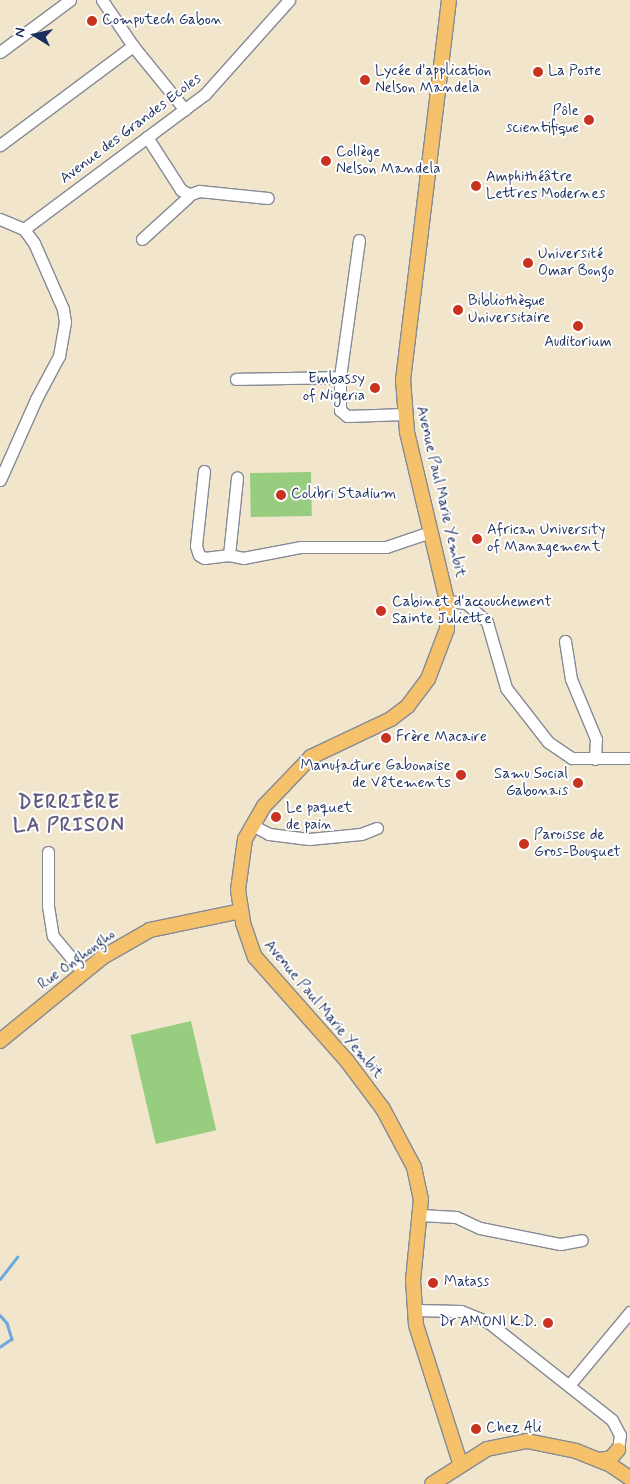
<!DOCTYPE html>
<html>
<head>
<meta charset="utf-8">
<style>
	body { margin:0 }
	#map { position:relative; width:630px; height:1484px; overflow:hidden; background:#f1e6cc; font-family:Mynerve,sans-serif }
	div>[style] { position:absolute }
	.green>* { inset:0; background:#96cd7f; transform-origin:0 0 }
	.stream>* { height:2.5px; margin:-1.25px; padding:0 1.25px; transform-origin:1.25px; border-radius:1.25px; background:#6da8de }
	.roads { filter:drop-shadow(1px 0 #868a95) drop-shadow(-1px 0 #868a95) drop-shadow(0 1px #868a95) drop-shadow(0 -1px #868a95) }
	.minor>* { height:11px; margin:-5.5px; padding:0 5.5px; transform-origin:5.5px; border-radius:5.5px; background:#fff }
	.major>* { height:14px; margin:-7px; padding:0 7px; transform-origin:7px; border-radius:7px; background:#f5c16b }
	.dots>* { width:14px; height:14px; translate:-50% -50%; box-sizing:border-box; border:2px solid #fff; border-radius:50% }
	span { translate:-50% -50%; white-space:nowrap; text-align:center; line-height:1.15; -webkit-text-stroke:4px #fff; paint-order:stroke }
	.poi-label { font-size:15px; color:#1b2f5e }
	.left { translate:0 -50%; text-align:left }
	.right { translate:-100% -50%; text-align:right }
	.street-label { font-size:15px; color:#1b2f5e }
	.district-label { font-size:20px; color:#635c82; font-weight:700; letter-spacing:1px }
	.north { position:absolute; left:10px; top:10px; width:50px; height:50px; -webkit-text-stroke:4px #fff; paint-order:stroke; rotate:280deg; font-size:14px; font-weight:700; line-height:20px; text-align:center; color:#1b2f5e }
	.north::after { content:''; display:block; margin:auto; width:18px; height:22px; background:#1b2f5e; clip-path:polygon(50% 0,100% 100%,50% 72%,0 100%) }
</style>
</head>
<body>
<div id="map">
	<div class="green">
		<div style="left:311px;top:472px;width:44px;height:61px;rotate:89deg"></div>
		<div style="left:191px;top:1021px;width:112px;height:62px;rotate:77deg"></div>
	</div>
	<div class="stream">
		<div style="left:0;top:1279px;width:28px;rotate:-52deg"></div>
		<div style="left:0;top:1315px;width:11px;rotate:49deg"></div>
		<div style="left:7px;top:1323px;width:17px;rotate:73deg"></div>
		<div style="left:12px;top:1339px;width:14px;rotate:146deg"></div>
	</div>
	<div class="roads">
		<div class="minor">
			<div style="left:102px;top:0;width:55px;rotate:56deg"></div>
			<div style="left:133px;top:46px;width:82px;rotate:50.9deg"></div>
			<div style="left:0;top:52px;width:87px;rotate:-36.6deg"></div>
			<div style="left:147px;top:137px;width:63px;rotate:57.3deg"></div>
			<div style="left:181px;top:190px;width:7px;rotate:27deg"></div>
			<div style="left:0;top:145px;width:166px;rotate:-36.7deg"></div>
			<div style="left:191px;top:194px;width:9px;rotate:-21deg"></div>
			<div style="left:199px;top:191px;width:69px;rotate:5.8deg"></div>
			<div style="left:0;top:219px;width:26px;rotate:23deg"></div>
			<div style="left:24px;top:229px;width:226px;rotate:-36.7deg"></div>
			<div style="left:205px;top:94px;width:126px;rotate:-48.2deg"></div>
			<div style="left:142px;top:239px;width:62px;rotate:-42.4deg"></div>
			<div style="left:359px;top:240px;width:138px;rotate:97.9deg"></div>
			<div style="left:340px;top:377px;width:33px;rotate:90deg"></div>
			<div style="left:340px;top:410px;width:9px;rotate:41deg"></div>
			<div style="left:347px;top:416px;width:58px;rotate:-2deg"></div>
			<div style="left:236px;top:379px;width:104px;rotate:-1.1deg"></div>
			<div style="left:204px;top:471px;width:75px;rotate:96.1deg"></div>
			<div style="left:196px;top:546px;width:9px;rotate:72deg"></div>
			<div style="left:199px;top:555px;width:6px;rotate:31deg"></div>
			<div style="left:204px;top:558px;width:25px;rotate:-7deg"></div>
			<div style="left:229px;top:555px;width:14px;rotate:12deg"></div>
			<div style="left:243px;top:558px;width:58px;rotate:-10.9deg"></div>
			<div style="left:300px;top:547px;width:86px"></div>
			<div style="left:386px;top:547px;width:46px;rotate:-18.8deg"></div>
			<div style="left:0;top:480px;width:89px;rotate:-66deg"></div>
			<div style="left:36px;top:399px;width:49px;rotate:-61.9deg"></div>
			<div style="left:59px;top:356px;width:35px;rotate:-80deg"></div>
			<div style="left:65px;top:322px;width:13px;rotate:-99deg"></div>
			<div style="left:63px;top:309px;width:72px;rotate:-113.7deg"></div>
			<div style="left:34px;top:243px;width:17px;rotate:-126deg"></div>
			<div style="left:229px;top:555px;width:78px;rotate:-84.1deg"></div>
			<div style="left:447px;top:601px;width:19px;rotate:6deg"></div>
			<div style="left:466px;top:603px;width:28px;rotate:42deg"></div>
			<div style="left:487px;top:622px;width:69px;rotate:73.9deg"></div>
			<div style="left:506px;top:688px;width:68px;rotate:52.1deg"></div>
			<div style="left:548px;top:742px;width:29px;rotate:34deg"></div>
			<div style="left:572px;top:758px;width:58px"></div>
			<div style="left:565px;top:641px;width:38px;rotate:81deg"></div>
			<div style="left:571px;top:679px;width:65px;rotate:67.4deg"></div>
			<div style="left:596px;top:739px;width:20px;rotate:93deg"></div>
			<div style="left:252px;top:825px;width:19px;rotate:28deg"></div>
			<div style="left:269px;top:834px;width:40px;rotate:7.1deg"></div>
			<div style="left:309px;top:839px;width:52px;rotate:-5.5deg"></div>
			<div style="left:361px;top:834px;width:17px;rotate:-21deg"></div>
			<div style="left:48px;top:852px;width:54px;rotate:90deg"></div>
			<div style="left:48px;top:906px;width:30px;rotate:81deg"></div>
			<div style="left:53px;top:936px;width:47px;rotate:50.2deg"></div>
			<div style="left:420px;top:1215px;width:36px;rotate:3deg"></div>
			<div style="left:456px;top:1217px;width:26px;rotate:25deg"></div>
			<div style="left:480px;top:1228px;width:82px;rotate:11.3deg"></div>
			<div style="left:560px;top:1244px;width:22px;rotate:-10deg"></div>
			<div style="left:414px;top:1310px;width:47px;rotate:1.2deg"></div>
			<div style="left:461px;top:1311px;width:29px;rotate:22deg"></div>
			<div style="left:488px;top:1322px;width:158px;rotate:38.3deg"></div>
			<div style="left:612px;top:1420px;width:17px;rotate:62deg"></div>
			<div style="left:620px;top:1435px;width:15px;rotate:98deg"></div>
			<div style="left:570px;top:1384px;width:94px;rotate:-50.2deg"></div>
		</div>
		<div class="major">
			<div style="left:449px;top:0;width:382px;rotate:96.9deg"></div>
			<div style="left:403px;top:379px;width:53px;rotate:85.7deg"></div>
			<div style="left:407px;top:432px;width:174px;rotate:76.7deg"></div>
			<div style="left:447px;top:601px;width:28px;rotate:90deg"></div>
			<div style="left:447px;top:629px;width:53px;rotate:110.8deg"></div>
			<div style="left:428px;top:679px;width:34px;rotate:127deg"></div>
			<div style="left:408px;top:706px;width:21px;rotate:143deg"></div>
			<div style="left:391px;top:719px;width:89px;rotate:154.6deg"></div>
			<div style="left:311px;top:757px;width:68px;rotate:133.8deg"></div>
			<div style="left:264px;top:806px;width:38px;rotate:120deg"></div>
			<div style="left:245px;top:839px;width:51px;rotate:97.8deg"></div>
			<div style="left:238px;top:890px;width:33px;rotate:81deg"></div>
			<div style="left:243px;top:923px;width:36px;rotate:71deg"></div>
			<div style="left:255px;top:957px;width:139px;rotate:48.5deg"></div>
			<div style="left:347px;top:1061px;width:60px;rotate:53.1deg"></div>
			<div style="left:383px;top:1109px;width:66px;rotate:61.9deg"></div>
			<div style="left:414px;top:1167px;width:33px;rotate:78deg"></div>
			<div style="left:421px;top:1199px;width:81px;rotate:95.6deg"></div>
			<div style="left:413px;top:1280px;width:45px;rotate:86.2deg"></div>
			<div style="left:416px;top:1325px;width:145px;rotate:72.3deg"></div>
			<div style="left:0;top:1041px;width:133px;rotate:-39.2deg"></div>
			<div style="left:103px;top:957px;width:54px;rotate:-29.9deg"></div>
			<div style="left:150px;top:930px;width:93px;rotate:-11.8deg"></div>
			<div style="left:599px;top:1460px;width:12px;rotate:-9deg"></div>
			<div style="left:611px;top:1458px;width:11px;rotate:-49deg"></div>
			<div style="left:432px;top:1484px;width:65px;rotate:-32.5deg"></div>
			<div style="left:487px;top:1449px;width:41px;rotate:-11.3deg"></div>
			<div style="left:527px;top:1441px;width:50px;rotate:11.5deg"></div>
			<div style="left:576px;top:1451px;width:35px;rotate:22deg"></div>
			<div style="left:609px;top:1464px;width:25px;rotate:34deg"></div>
		</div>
	</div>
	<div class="dots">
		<div style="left:92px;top:21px;background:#c8321e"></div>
		<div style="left:538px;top:72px;background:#c8321e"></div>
		<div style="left:365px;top:80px;background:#c8321e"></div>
		<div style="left:589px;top:120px;background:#c8321e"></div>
		<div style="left:326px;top:161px;background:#c8321e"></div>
		<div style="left:476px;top:186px;background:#c8321e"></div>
		<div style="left:528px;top:263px;background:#c8321e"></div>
		<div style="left:458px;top:310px;background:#c8321e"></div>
		<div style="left:578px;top:326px;background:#c8321e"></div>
		<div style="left:375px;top:388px;background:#c8321e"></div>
		<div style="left:281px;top:495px;background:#c8321e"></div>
		<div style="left:477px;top:539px;background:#c8321e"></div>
		<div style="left:381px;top:611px;background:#c8321e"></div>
		<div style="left:386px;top:738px;background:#c8321e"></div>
		<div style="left:461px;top:775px;background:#c8321e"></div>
		<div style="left:578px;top:783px;background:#c8321e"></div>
		<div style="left:276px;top:817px;background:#c8321e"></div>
		<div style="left:524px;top:844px;background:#c8321e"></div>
		<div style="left:433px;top:1283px;background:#c8321e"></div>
		<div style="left:548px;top:1323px;background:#c8321e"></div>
		<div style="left:476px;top:1429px;background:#c8321e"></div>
	</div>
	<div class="poi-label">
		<span class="left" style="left:102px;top:21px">Computech Gabon</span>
		<span class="left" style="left:375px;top:80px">Lycée d'application<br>Nelson Mandela</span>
		<span class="left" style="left:548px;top:72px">La Poste</span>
		<span class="right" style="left:579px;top:120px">Pôle<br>scientifique</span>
		<span class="left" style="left:336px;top:161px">Collège<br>Nelson Mandela</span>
		<span class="left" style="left:486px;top:186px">Amphithéâtre<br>Lettres Modernes</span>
		<span class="left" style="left:538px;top:263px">Université<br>Omar Bongo</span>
		<span class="left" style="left:468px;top:310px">Bibliothèque<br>Universitaire</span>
		<span style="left:578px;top:343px">Auditorium</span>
		<span class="right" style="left:365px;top:388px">Embassy<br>of Nigeria</span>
		<span class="left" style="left:291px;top:495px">Colibri Stadium</span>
		<span class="left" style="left:487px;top:539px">African University<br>of Management</span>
		<span class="left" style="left:392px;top:611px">Cabinet d'accouchement<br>Sainte Juliette</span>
		<span class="left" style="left:396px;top:738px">Frère Macaire</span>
		<span class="right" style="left:451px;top:775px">Manufacture Gabonaise<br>de Vêtements</span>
		<span class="right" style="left:568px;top:783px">Samu Social<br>Gabonais</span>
		<span class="left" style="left:286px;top:817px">Le paquet<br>de pain</span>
		<span class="left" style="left:534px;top:844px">Paroisse de<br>Gros-Bouquet</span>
		<span class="left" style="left:444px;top:1283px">Matass</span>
		<span class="right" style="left:537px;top:1323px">Dr AMONI K.D.</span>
		<span class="left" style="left:486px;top:1429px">Chez Ali</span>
	</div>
	<div class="street-label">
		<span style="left:131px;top:129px;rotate:-37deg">Avenue des Grandes Ecoles</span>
		<span style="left:440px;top:492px;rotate:77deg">Avenue Paul Marie Yembit</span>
		<span style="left:77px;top:960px;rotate:-36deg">Rue Onghongho</span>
		<span style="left:323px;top:1010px;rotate:50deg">Avenue Paul Marie Yembit</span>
	</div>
	<div class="district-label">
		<span style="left:69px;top:814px">DERRIÈRE<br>LA PRISON</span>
	</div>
	<div class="north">N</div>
</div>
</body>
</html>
